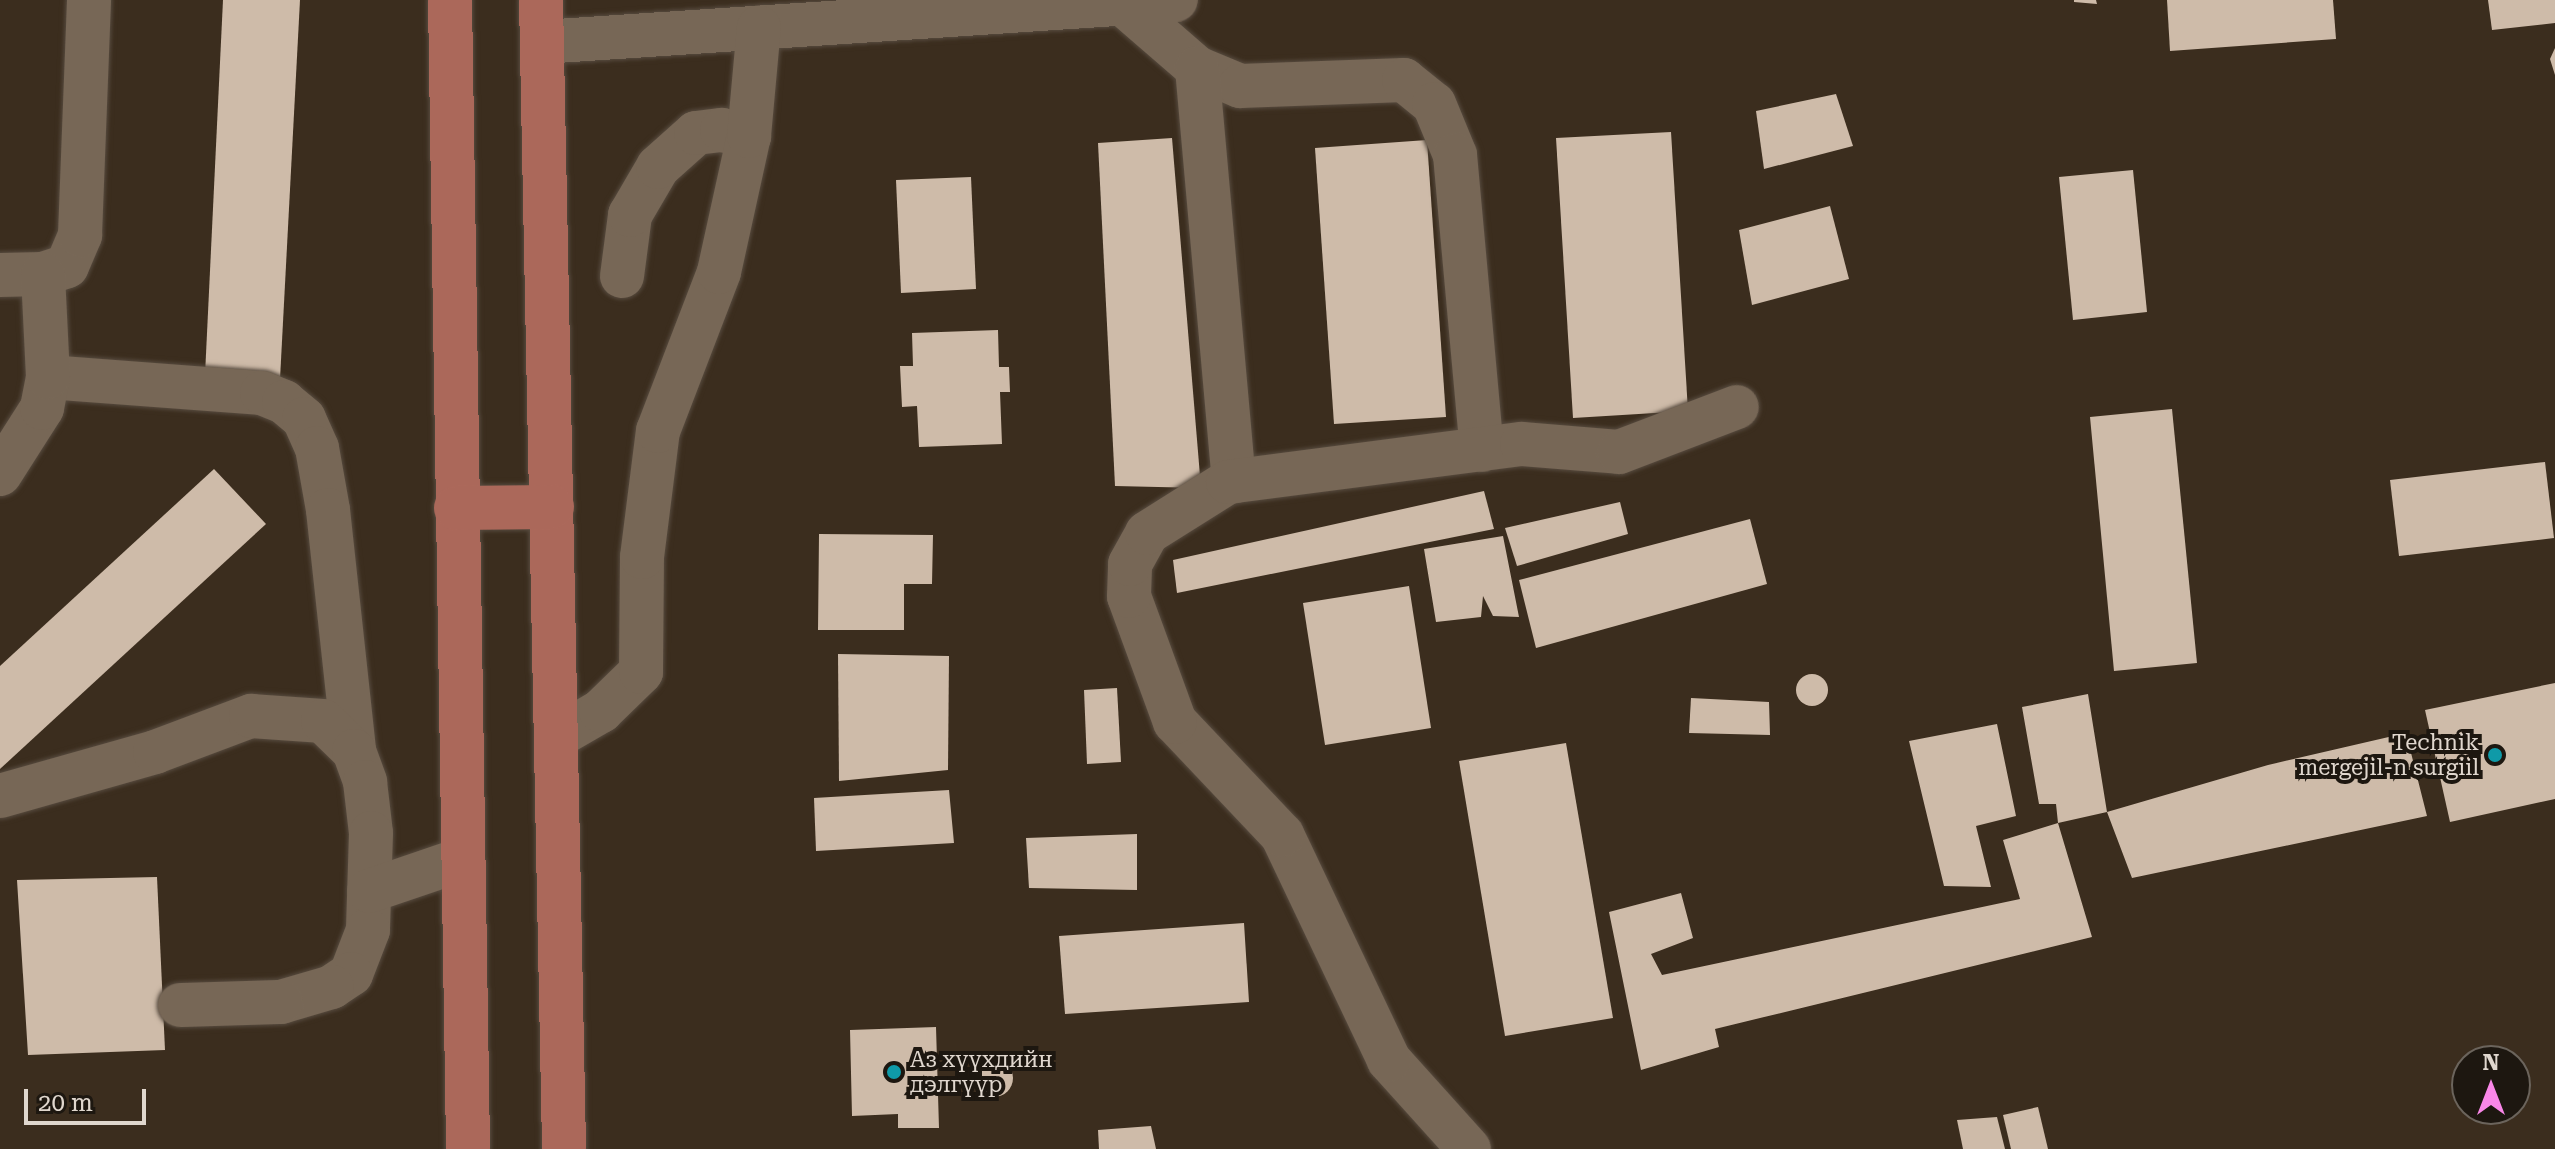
<!DOCTYPE html>
<html>
<head>
<meta charset="utf-8">
<style>
  body { margin:0 }
  #map { position:relative; width:2555px; height:1149px; overflow:hidden; background:#3b2d1e; font-family:"Roboto Serif",serif }
  div>[style] { position:absolute }
  .building>* { inset:0; background:#cebba9 }
  .round { border-radius:50% }
  .roads { filter:drop-shadow(0 0 2px #574b3f) drop-shadow(0 0 2px #574b3f) }
  .minor>* { height:44px; margin:-22px; padding:0 22px; transform-origin:22px; border-radius:22px; background:#776756 }
  .major>* { height:44px; margin:-22px; padding:0 22px; transform-origin:22px; border-radius:22px; background:#ab685a }
  .dots>* { width:22px; height:22px; translate:-50% -50%; box-sizing:border-box; border:4px solid #1d1710; border-radius:50% }
  span { translate:-50% -50%; white-space:nowrap; text-align:center; line-height:1.15; -webkit-text-stroke:8px #1d1710; paint-order:stroke }
  .poi-label { font-size:22px; color:#e0d7ce }
  .right { translate:-100% -50%; text-align:right }
  .left { translate:0 -50%; text-align:left }
  .north { position:absolute; left:2451px; top:1045px; width:80px; height:80px; box-sizing:border-box; background:#1d1710; border:2px solid #6b645c; border-radius:50%; rotate:0deg; font-size:22px; font-weight:700; line-height:32px; text-align:center; color:#e0d7ce }
  .north::after { content:''; display:block; margin:auto; width:28px; height:36px; background:#f987e8; clip-path:polygon(50% 0,100% 100%,50% 72%,0 100%) }
  .scale { position:absolute; left:24px; top:1089px; width:122px; height:36px; box-sizing:border-box; border:4px solid #e0d7ce; border-top:0; padding-left:10px; font-size:24px; line-height:28px; white-space:nowrap; color:#e0d7ce; -webkit-text-stroke:6px #1d1710; paint-order:stroke }
</style>
</head>
<body>
<div id="map">
  <div class="building">
    <i style="clip-path:polygon(223px 0,300px 0,280px 379px,205px 375px)"></i>
    <i style="clip-path:polygon(2074px 0,2096px 0,2097px 4px,2074px 2px)"></i>
    <i style="clip-path:polygon(2167px 0,2333px 0,2336px 39px,2170px 51px)"></i>
    <i style="clip-path:polygon(2488px 0,2555px 0,2555px 23px,2492px 30px)"></i>
    <i style="clip-path:polygon(2555px 48px,2555px 75px,2550px 59px)"></i>
    <i style="clip-path:polygon(1836px 94px,1853px 146px,1764px 169px,1756px 111px)"></i>
    <i style="clip-path:polygon(1671px 132px,1688px 411px,1573px 418px,1556px 138px)"></i>
    <i style="clip-path:polygon(1172px 138px,1201px 488px,1115px 486px,1098px 143px)"></i>
    <i style="clip-path:polygon(1427px 140px,1446px 417px,1334px 424px,1315px 148px)"></i>
    <i style="clip-path:polygon(2133px 170px,2147px 312px,2073px 320px,2059px 177px)"></i>
    <i style="clip-path:polygon(971px 177px,976px 289px,901px 293px,896px 180px)"></i>
    <i style="clip-path:polygon(1830px 206px,1849px 279px,1752px 305px,1739px 230px)"></i>
    <i style="clip-path:polygon(998px 330px,999px 367px,1009px 367px,1010px 392px,1000px 392px,1002px 444px,919px 447px,917px 406px,902px 407px,900px 366px,913px 366px,912px 333px)"></i>
    <i style="clip-path:polygon(2172px 409px,2197px 663px,2114px 671px,2090px 417px)"></i>
    <i style="clip-path:polygon(2545px 462px,2554px 538px,2399px 556px,2390px 480px)"></i>
    <i style="clip-path:polygon(214px 469px,266px 524px,0 769px,0 666px)"></i>
    <i style="clip-path:polygon(1484px 491px,1494px 529px,1177px 593px,1173px 560px)"></i>
    <i style="clip-path:polygon(1620px 502px,1628px 534px,1517px 566px,1505px 528px)"></i>
    <i style="clip-path:polygon(1750px 519px,1767px 584px,1536px 648px,1519px 580px)"></i>
    <i style="clip-path:polygon(819px 534px,933px 535px,932px 584px,904px 584px,904px 630px,818px 630px)"></i>
    <i style="clip-path:polygon(1503px 536px,1519px 617px,1493px 616px,1483px 596px,1481px 617px,1436px 622px,1424px 549px)"></i>
    <i style="clip-path:polygon(1409px 586px,1431px 728px,1325px 745px,1303px 603px)"></i>
    <i style="clip-path:polygon(838px 654px,949px 656px,948px 770px,839px 781px)"></i>
    <i class="round" style="left:1796px;top:674px;width:32px;height:32px"></i>
    <i style="clip-path:polygon(2555px 683px,2555px 799px,2450px 822px,2425px 710px)"></i>
    <i style="clip-path:polygon(1117px 688px,1121px 762px,1087px 764px,1084px 690px)"></i>
    <i style="clip-path:polygon(2088px 694px,2107px 812px,2268px 765px,2406px 733px,2427px 816px,2132px 878px,2107px 812px,2058px 823px,2056px 804px,2039px 804px,2022px 707px)"></i>
    <i style="clip-path:polygon(1691px 698px,1769px 702px,1770px 735px,1689px 733px)"></i>
    <i style="clip-path:polygon(1997px 724px,2016px 816px,1976px 826px,1991px 887px,1944px 886px,1909px 741px)"></i>
    <i style="clip-path:polygon(1566px 743px,1613px 1018px,1505px 1036px,1459px 761px)"></i>
    <i style="clip-path:polygon(949px 790px,954px 843px,816px 851px,814px 798px)"></i>
    <i style="clip-path:polygon(2058px 823px,2092px 937px,1715px 1029px,1719px 1047px,1641px 1070px,1609px 912px,1681px 893px,1693px 938px,1651px 954px,1662px 975px,2020px 899px,2003px 840px)"></i>
    <i style="clip-path:polygon(1137px 834px,1137px 890px,1029px 888px,1026px 838px)"></i>
    <i style="clip-path:polygon(157px 877px,165px 1050px,28px 1055px,17px 880px)"></i>
    <i style="clip-path:polygon(1244px 923px,1249px 1002px,1065px 1014px,1059px 936px)"></i>
    <i style="clip-path:polygon(936px 1027px,939px 1128px,898px 1128px,898px 1114px,852px 1116px,850px 1030px)"></i>
    <i class="round" style="left:975px;top:1059px;width:38px;height:38px"></i>
    <i style="clip-path:polygon(2038px 1107px,2048px 1149px,2011px 1149px,2003px 1115px)"></i>
    <i style="clip-path:polygon(1997px 1117px,2005px 1149px,1963px 1149px,1957px 1120px)"></i>
    <i style="clip-path:polygon(1151px 1126px,1156px 1149px,1099px 1149px,1098px 1130px)"></i>
  </div>
  <div class="roads">
    <div class="minor">
      <i style="left:1122px;top:3px;width:99px;rotate:40.9deg"></i>
      <i style="left:1197px;top:68px;width:47px;rotate:22.7deg"></i>
      <i style="left:1240px;top:86px;width:164px;rotate:-2.1deg"></i>
      <i style="left:1404px;top:80px;width:38px;rotate:39deg"></i>
      <i style="left:1434px;top:104px;width:55px;rotate:67.6deg"></i>
      <i style="left:1455px;top:155px;width:296px;rotate:84.8deg"></i>
      <i style="left:542px;top:42px;width:635px;rotate:-3.79deg"></i>
      <i style="left:1197px;top:68px;width:415px;rotate:84.9deg"></i>
      <i style="left:0;top:275px;width:43px;rotate:-1.3deg"></i>
      <i style="left:43px;top:274px;width:25px;rotate:-18deg"></i>
      <i style="left:67px;top:266px;width:34px;rotate:-67deg"></i>
      <i style="left:80px;top:235px;width:235px;rotate:-87.8deg"></i>
      <i style="left:622px;top:276px;width:62px;rotate:-82.5deg"></i>
      <i style="left:630px;top:215px;width:56px;rotate:-59.7deg"></i>
      <i style="left:658px;top:167px;width:51px;rotate:-41.8deg"></i>
      <i style="left:696px;top:133px;width:26px;rotate:-7deg"></i>
      <i style="left:722px;top:130px;width:28px;rotate:13deg"></i>
      <i style="left:48px;top:377px;width:215px;rotate:4.3deg"></i>
      <i style="left:262px;top:393px;width:24px;rotate:22deg"></i>
      <i style="left:284px;top:402px;width:26px;rotate:40deg"></i>
      <i style="left:304px;top:419px;width:32px;rotate:66deg"></i>
      <i style="left:317px;top:448px;width:63px;rotate:79.9deg"></i>
      <i style="left:328px;top:510px;width:242px;rotate:83.8deg"></i>
      <i style="left:0;top:474px;width:78px;rotate:-57.5deg"></i>
      <i style="left:42px;top:408px;width:32px;rotate:-79deg"></i>
      <i style="left:48px;top:377px;width:103px;rotate:-92.8deg"></i>
      <i style="left:556px;top:737px;width:52px;rotate:-30deg"></i>
      <i style="left:601px;top:711px;width:56px;rotate:-44.3deg"></i>
      <i style="left:641px;top:672px;width:115px;rotate:-89.5deg"></i>
      <i style="left:642px;top:557px;width:127px;rotate:-82.8deg"></i>
      <i style="left:658px;top:431px;width:170px;rotate:-69deg"></i>
      <i style="left:719px;top:272px;width:139px;rotate:-77.6deg"></i>
      <i style="left:749px;top:136px;width:109px;rotate:-84.8deg"></i>
      <i style="left:0;top:796px;width:161px;rotate:-15.8deg"></i>
      <i style="left:155px;top:752px;width:103px;rotate:-20.6deg"></i>
      <i style="left:251px;top:716px;width:72px;rotate:4deg"></i>
      <i style="left:323px;top:721px;width:43px;rotate:44.1deg"></i>
      <i style="left:354px;top:751px;width:33px;rotate:70deg"></i>
      <i style="left:365px;top:782px;width:51px;rotate:83.3deg"></i>
      <i style="left:371px;top:833px;width:97px;rotate:91.8deg"></i>
      <i style="left:368px;top:930px;width:47px;rotate:111.1deg"></i>
      <i style="left:351px;top:974px;width:23px;rotate:146deg"></i>
      <i style="left:332px;top:987px;width:53px;rotate:163.6deg"></i>
      <i style="left:281px;top:1002px;width:101px;rotate:178.3deg"></i>
      <i style="left:369px;top:891px;width:99px;rotate:-18.8deg"></i>
      <i style="left:1469px;top:1149px;width:120px;rotate:-132deg"></i>
      <i style="left:1389px;top:1060px;width:249px;rotate:-115.4deg"></i>
      <i style="left:1282px;top:835px;width:156px;rotate:-133.4deg"></i>
      <i style="left:1175px;top:722px;width:134px;rotate:-110.1deg"></i>
      <i style="left:1129px;top:596px;width:32px;rotate:-88deg"></i>
      <i style="left:1130px;top:564px;width:35px;rotate:-61deg"></i>
      <i style="left:1147px;top:533px;width:96px;rotate:-32.2deg"></i>
      <i style="left:1228px;top:482px;width:296px;rotate:-7.4deg"></i>
      <i style="left:1522px;top:444px;width:97px;rotate:4.7deg"></i>
      <i style="left:1619px;top:452px;width:126px;rotate:-20.9deg"></i>
    </div>
    <div class="major">
      <i style="left:450px;top:0;width:1149px;rotate:89.1deg"></i>
      <i style="left:541px;top:0;width:1149px;rotate:88.85deg"></i>
      <i style="left:456px;top:508px;width:96px;rotate:-0.6deg"></i>
    </div>
  </div>
  <div class="dots">
    <i style="left:2495px;top:755px;background:#0f9aa8"></i>
    <i style="left:894px;top:1072px;background:#0f9aa8"></i>
  </div>
  <div class="poi-label">
    <span class="right" style="left:2479px;top:755px">Technik<br>mergejil-n surgiil</span>
    <span class="left" style="left:910px;top:1072px">Аз хүүхдийн<br>дэлгүүр</span>
  </div>
  <div class="north">N</div>
  <div class="scale">20 m</div>
</div>
</body>
</html>
